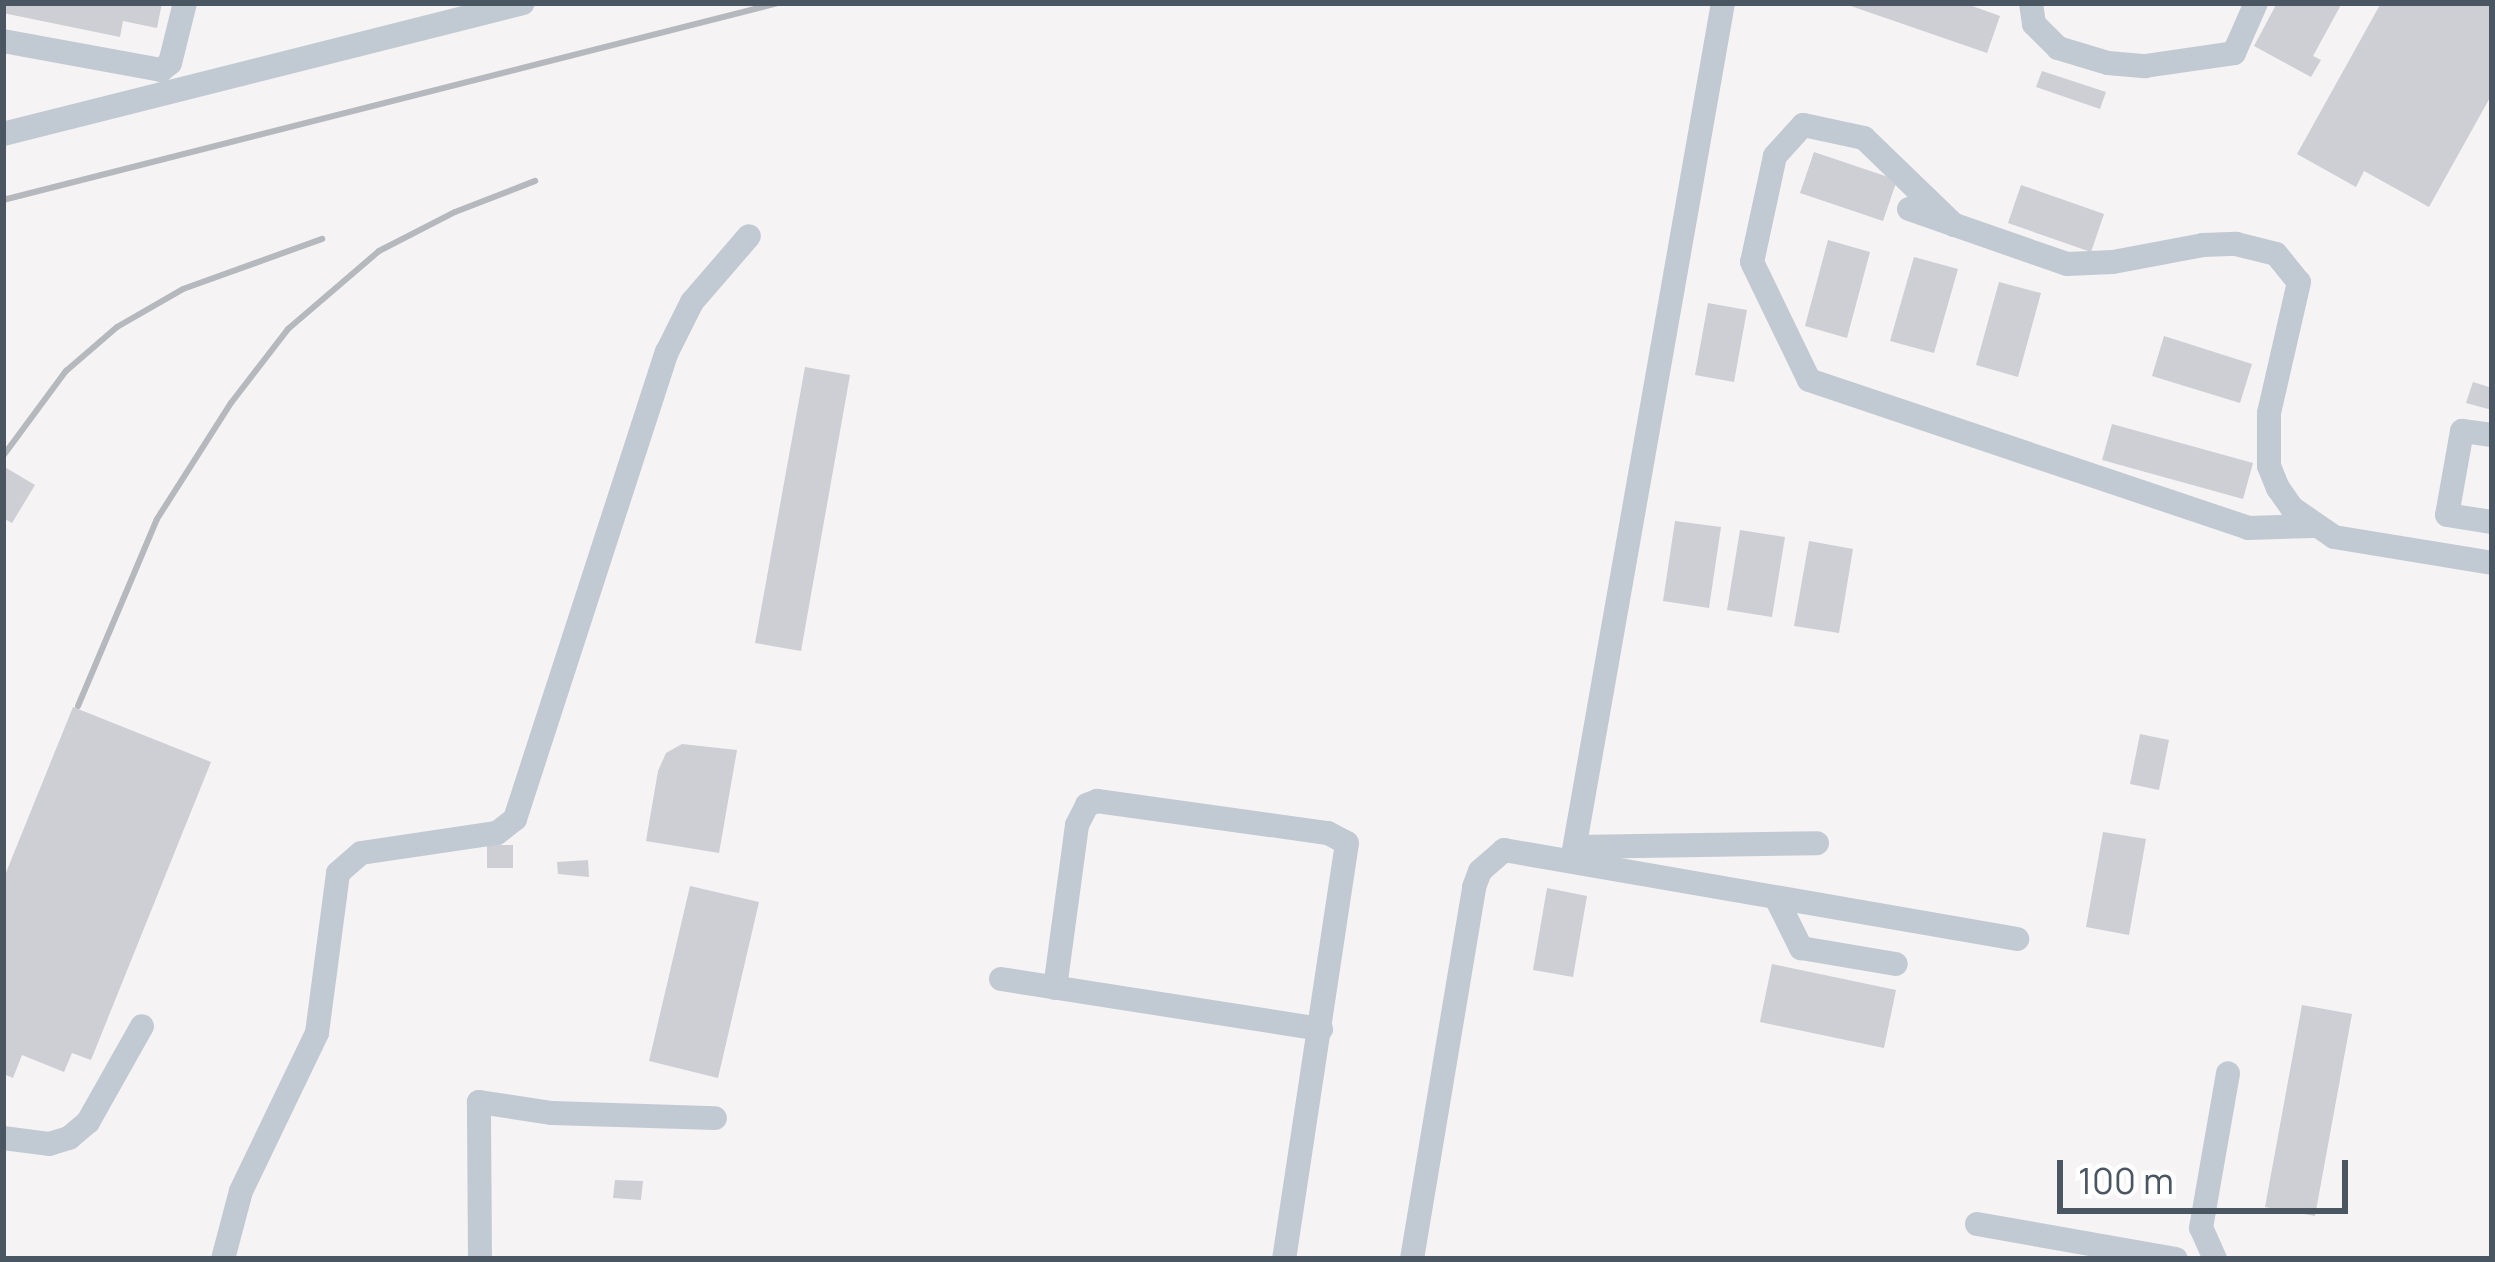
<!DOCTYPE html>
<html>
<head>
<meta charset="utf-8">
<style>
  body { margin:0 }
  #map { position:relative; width:2495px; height:1262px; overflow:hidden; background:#f5f3f3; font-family:Manrope,sans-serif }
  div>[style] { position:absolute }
  .building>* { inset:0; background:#cdcfd5 }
  .minor>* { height:24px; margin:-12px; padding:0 12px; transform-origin:12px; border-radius:12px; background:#c1cad2 }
  .rail>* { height:6px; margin:-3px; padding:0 3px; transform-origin:3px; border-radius:3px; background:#b5b8bd }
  span { translate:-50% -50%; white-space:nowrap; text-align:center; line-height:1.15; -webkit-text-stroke:9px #fff; paint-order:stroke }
  .frame { position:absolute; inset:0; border:6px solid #4a5661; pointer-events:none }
  .scale { position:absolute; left:2057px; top:1160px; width:291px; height:54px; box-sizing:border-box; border:6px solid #4a5661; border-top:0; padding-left:15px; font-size:36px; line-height:42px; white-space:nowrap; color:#4a5661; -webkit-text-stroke:9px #fff; paint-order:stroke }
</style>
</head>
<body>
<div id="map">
  <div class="building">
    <i style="clip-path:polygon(3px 3px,162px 3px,157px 28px,123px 21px,120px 37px,3px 13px)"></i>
    <i style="clip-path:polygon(1964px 3px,2000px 16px,1987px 53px,1845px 4px)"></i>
    <i style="clip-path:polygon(2277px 3px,2342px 3px,2313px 56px,2321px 60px,2311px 77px,2254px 46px)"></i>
    <i style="clip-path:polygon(2381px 3px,2492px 3px,2492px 94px,2429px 207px,2364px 171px,2356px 187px,2297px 154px)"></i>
    <i style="clip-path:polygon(2042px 71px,2106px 92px,2100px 109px,2036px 87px)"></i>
    <i style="clip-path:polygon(1814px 152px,1897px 180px,1883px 221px,1800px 193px)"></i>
    <i style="clip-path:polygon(2021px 185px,2104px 214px,2091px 252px,2008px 223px)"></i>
    <i style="clip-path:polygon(1828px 240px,1870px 252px,1847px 338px,1805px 326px)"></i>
    <i style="clip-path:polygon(1914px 257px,1958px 269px,1934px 353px,1890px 341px)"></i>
    <i style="clip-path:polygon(1999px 282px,2041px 293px,2018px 377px,1976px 365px)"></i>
    <i style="clip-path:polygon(1708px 303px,1747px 310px,1734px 382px,1695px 375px)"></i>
    <i style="clip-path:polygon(2164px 336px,2252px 364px,2240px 403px,2152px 376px)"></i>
    <i style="clip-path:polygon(805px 367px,850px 375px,801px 651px,755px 643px)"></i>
    <i style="clip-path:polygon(2473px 382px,2492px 388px,2492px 410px,2466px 403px)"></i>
    <i style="clip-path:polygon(2112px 424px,2253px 463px,2243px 499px,2102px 460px)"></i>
    <i style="clip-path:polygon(3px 466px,35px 485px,12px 523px,3px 518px)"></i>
    <i style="clip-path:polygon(1675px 521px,1721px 527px,1709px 608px,1663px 601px)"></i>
    <i style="clip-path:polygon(1740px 530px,1785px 537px,1772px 617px,1727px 610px)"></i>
    <i style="clip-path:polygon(1809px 541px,1853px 549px,1839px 633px,1794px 626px)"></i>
    <i style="clip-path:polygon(73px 707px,211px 762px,91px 1060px,72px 1053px,64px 1072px,22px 1055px,13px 1078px,3px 1074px,3px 880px)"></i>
    <i style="clip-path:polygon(2140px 734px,2169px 740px,2159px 790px,2130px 784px)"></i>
    <i style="clip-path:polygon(682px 744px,737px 750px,719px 853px,646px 841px,658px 771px,666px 753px)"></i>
    <i style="clip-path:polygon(2103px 832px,2146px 839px,2129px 935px,2086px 927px)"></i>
    <i style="clip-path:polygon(487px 845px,513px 845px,513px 868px,487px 868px)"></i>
    <i style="clip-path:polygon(588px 860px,589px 877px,558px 874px,557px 862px)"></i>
    <i style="clip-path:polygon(690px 886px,759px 902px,718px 1078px,649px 1061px)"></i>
    <i style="clip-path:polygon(1547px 888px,1587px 896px,1573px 977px,1533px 970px)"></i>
    <i style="clip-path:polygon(1772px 964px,1896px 990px,1884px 1048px,1760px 1022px)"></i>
    <i style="clip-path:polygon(2302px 1005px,2352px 1014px,2315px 1216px,2265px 1207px)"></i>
    <i style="clip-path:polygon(615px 1180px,643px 1181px,641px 1200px,613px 1198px)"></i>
  </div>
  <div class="minor">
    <i style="left:2031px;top:3px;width:21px;rotate:82deg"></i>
    <i style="left:2034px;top:24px;width:34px;rotate:45deg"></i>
    <i style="left:2058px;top:48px;width:52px;rotate:16.7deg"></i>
    <i style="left:2108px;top:63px;width:37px;rotate:5deg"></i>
    <i style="left:2145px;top:66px;width:90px;rotate:-8.3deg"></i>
    <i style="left:2234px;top:53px;width:55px;rotate:-66.3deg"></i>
    <i style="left:3px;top:41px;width:161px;rotate:10.4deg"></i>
    <i style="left:161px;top:70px;width:11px;rotate:-38deg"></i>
    <i style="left:170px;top:63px;width:62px;rotate:-76deg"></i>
    <i style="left:3px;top:134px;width:536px;rotate:-14.14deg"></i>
    <i style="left:1909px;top:209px;width:167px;rotate:19.2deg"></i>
    <i style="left:2067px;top:264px;width:46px;rotate:-2.5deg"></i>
    <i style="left:2113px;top:262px;width:92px;rotate:-10.7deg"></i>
    <i style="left:2203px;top:245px;width:33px;rotate:-2deg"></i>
    <i style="left:2236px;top:244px;width:41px;rotate:14deg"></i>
    <i style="left:2276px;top:254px;width:36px;rotate:51deg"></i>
    <i style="left:2299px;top:282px;width:134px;rotate:102.9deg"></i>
    <i style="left:2269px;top:413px;width:53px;rotate:90deg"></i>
    <i style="left:2269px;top:466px;width:24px;rotate:68deg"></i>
    <i style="left:2278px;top:488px;width:24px;rotate:55deg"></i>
    <i style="left:2292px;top:508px;width:51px;rotate:34.6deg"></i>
    <i style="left:2334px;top:537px;width:160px;rotate:9.3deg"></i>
    <i style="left:1954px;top:225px;width:125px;rotate:-136deg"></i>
    <i style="left:1864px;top:138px;width:62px;rotate:-168deg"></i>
    <i style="left:1803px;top:125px;width:42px;rotate:132.1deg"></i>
    <i style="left:1775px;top:156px;width:108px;rotate:102.2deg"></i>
    <i style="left:1752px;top:262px;width:131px;rotate:64.2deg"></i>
    <i style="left:1809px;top:380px;width:463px;rotate:18.6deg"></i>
    <i style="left:2248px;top:528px;width:65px;rotate:-1.8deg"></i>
    <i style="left:2492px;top:435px;width:30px;rotate:-172deg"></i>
    <i style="left:2462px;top:431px;width:85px;rotate:100.1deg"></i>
    <i style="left:2447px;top:515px;width:46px;rotate:8.8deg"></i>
    <i style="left:1575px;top:847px;width:242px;rotate:-0.9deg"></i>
    <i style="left:1572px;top:861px;width:871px;rotate:-80.02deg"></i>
    <i style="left:1777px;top:900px;width:54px;rotate:63.4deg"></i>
    <i style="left:1801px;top:948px;width:96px;rotate:9.6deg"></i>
    <i style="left:1001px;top:979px;width:324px;rotate:8.9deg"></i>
    <i style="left:1055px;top:988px;width:164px;rotate:-82.3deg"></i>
    <i style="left:1077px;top:825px;width:22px;rotate:-63deg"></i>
    <i style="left:1087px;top:805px;width:11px;rotate:-22deg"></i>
    <i style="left:1097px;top:801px;width:233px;rotate:7.9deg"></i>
    <i style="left:1328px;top:833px;width:21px;rotate:28deg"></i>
    <i style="left:1347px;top:843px;width:421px;rotate:98.6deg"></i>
    <i style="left:3px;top:1138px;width:46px;rotate:7.4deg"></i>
    <i style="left:49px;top:1144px;width:21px;rotate:-17deg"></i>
    <i style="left:69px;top:1138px;width:25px;rotate:-40deg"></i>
    <i style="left:88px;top:1122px;width:110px;rotate:-60.6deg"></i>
    <i style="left:1977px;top:1224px;width:202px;rotate:10deg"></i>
    <i style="left:223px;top:1259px;width:70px;rotate:-75.2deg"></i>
    <i style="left:241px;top:1191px;width:175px;rotate:-64.3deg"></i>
    <i style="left:317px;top:1033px;width:161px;rotate:-82.5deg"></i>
    <i style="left:338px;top:873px;width:30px;rotate:-41deg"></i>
    <i style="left:361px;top:853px;width:137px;rotate:-8.4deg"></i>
    <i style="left:497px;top:833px;width:23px;rotate:-38deg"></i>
    <i style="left:515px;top:819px;width:491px;rotate:-72deg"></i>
    <i style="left:667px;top:352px;width:56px;rotate:-63.4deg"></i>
    <i style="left:692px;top:302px;width:87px;rotate:-49.2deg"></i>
    <i style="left:480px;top:1259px;width:157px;rotate:-90.4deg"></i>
    <i style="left:479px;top:1102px;width:74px;rotate:8.6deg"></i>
    <i style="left:552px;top:1113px;width:163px;rotate:1.8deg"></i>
    <i style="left:1412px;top:1259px;width:377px;rotate:-80.5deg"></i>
    <i style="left:1474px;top:887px;width:17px;rotate:-69deg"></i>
    <i style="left:1480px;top:871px;width:32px;rotate:-41deg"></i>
    <i style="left:1504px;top:850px;width:521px;rotate:9.84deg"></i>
    <i style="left:2215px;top:1259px;width:34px;rotate:-114deg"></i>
    <i style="left:2201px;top:1228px;width:157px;rotate:-80.1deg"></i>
  </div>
  <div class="rail">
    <i style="left:3px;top:200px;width:800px;rotate:-14.26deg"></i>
    <i style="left:3px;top:456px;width:106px;rotate:-53.5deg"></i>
    <i style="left:66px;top:371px;width:67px;rotate:-40.8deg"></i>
    <i style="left:117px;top:327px;width:76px;rotate:-29.9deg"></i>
    <i style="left:183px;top:289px;width:148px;rotate:-19.8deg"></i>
    <i style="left:78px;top:706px;width:203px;rotate:-67.1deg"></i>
    <i style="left:157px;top:519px;width:138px;rotate:-57.5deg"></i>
    <i style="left:231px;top:403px;width:93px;rotate:-52.4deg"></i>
    <i style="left:288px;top:329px;width:120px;rotate:-40.6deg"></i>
    <i style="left:379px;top:251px;width:85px;rotate:-27.2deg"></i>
    <i style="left:455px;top:212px;width:86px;rotate:-21.2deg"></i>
  </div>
  <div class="frame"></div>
  <div class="scale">100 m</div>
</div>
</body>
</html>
